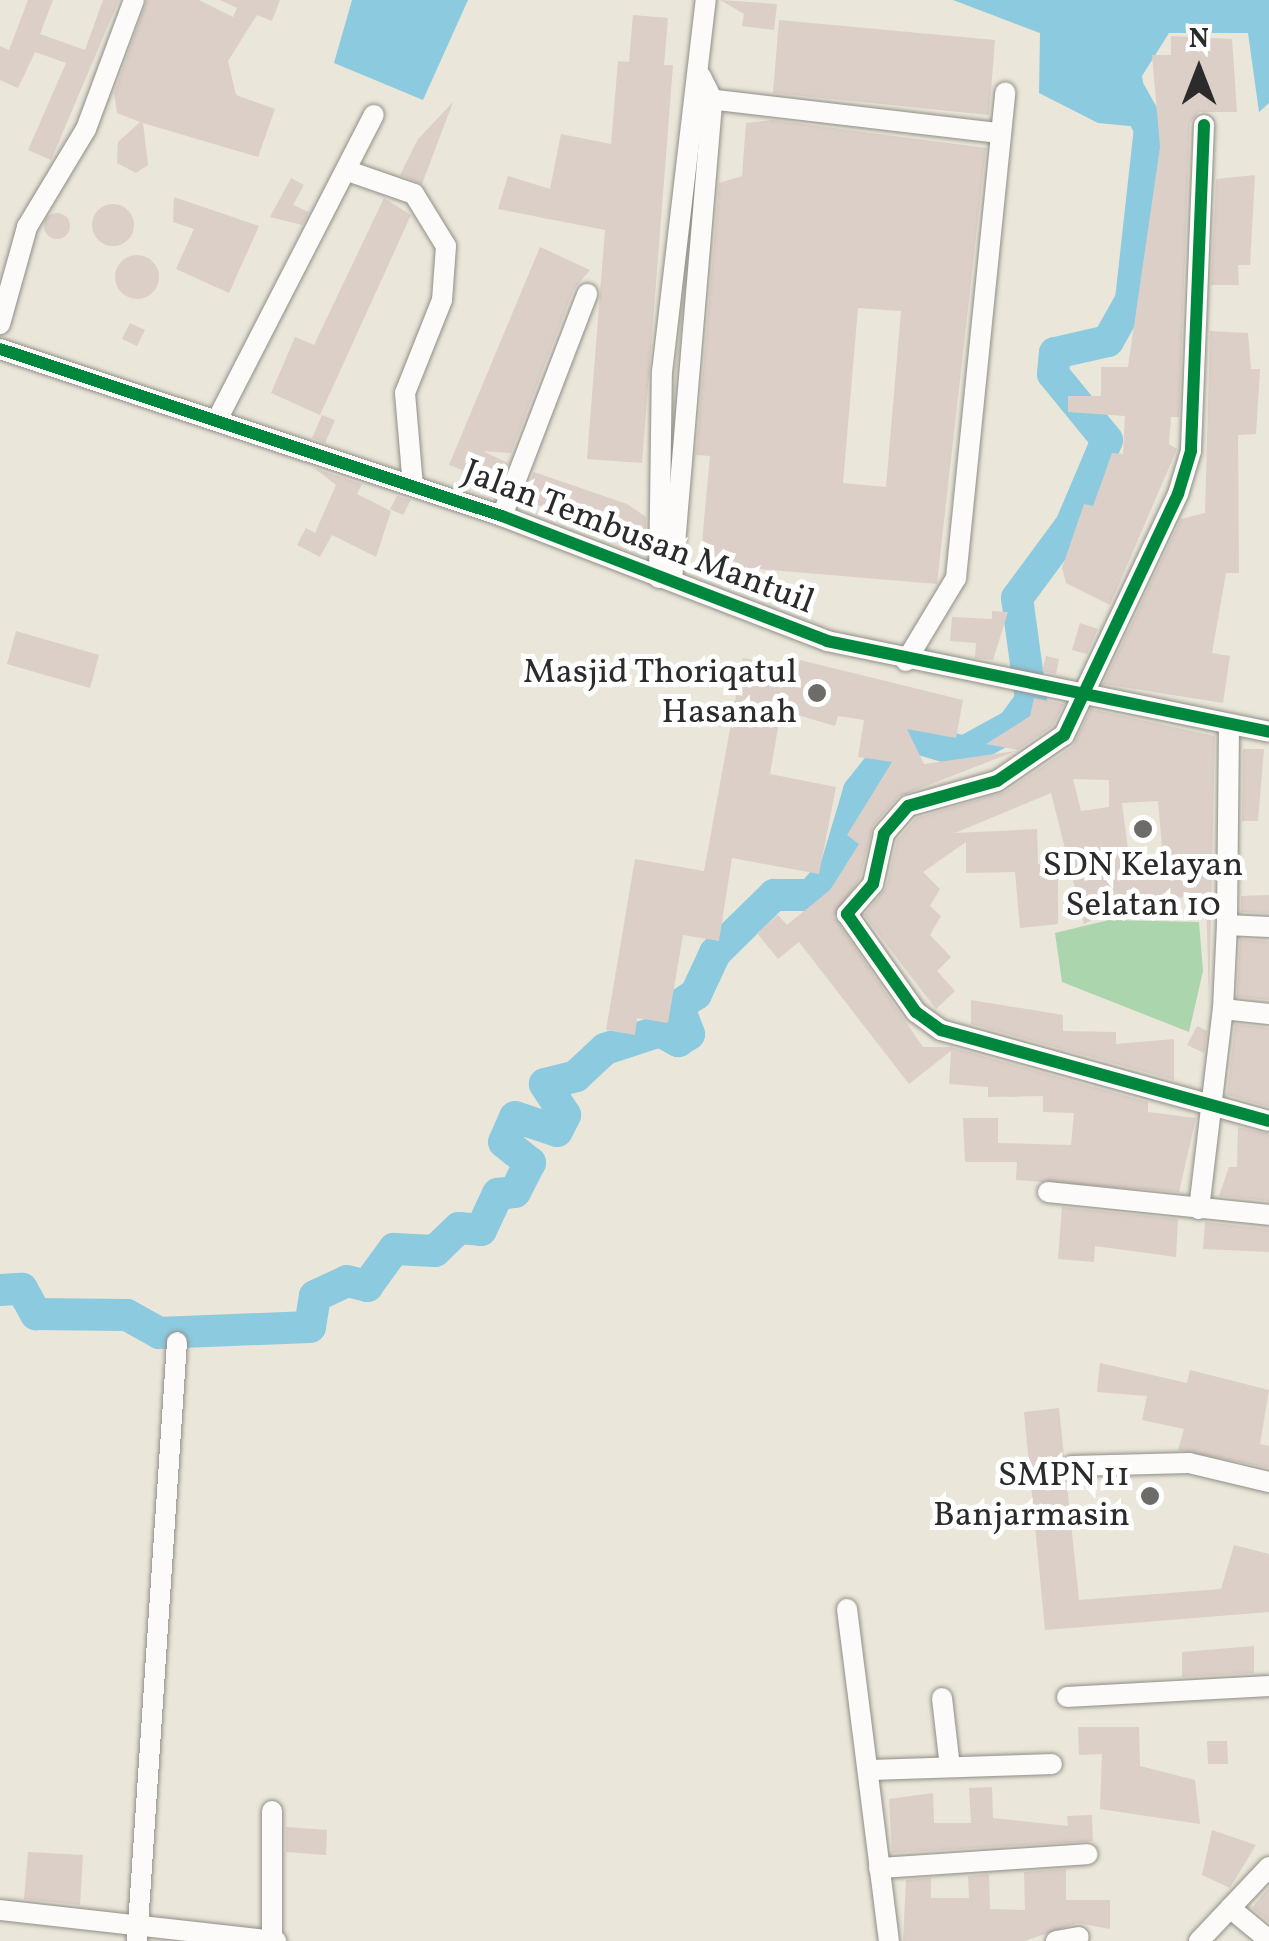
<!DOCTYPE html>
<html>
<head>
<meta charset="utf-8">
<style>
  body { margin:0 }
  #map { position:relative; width:1269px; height:1941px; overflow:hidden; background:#eae6d9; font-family:Vollkorn,serif }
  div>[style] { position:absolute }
  .green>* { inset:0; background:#abd5ac }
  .water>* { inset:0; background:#8ccadf }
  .river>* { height:32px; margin:-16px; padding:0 16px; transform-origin:16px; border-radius:16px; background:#8ccadf }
  .building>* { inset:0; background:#dccfc7 }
  .round { border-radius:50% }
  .roads { filter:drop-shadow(0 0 2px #908f88) drop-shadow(0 0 2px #908f88) }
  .minor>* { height:20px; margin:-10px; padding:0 10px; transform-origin:10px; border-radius:10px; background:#fcfbf9 }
  .cycleway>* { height:12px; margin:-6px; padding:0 6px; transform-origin:6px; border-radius:6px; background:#00873e }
  .dots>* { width:28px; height:28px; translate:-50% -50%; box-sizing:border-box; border:5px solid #fff; border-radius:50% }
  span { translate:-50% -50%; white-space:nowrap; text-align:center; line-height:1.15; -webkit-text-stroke:10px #fff; paint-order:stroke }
  .street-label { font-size:35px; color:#2b2b2b }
  .poi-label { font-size:35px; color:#2b2b2b }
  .right { translate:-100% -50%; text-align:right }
  .north { position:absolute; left:1149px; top:20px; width:100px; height:100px; -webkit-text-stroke:8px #fff; paint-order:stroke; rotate:0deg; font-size:28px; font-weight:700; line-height:40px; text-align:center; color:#2b2b2b }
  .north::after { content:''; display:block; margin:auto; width:35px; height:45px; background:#2b2b2b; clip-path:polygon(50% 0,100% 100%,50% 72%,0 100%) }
</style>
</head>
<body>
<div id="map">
  <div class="green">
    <i style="clip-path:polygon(1109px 920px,1199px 922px,1203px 971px,1189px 1032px,1062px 982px,1055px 933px)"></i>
  </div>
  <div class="water">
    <i style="clip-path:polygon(352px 0,468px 0,423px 100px,334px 63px)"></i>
    <i style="clip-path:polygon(953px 0,1269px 0,1269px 103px,1259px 112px,1248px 33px,1169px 33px,1142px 76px,1150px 128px,1098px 123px,1039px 93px,1040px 33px)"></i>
  </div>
  <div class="river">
    <i style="left:0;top:1290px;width:22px;rotate:-3deg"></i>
    <i style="left:22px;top:1289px;width:29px;rotate:61deg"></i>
    <i style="left:36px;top:1314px;width:91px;rotate:0.6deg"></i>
    <i style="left:127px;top:1315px;width:37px;rotate:29deg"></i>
    <i style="left:159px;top:1333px;width:151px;rotate:-2.3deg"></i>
    <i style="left:310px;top:1327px;width:31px;rotate:-81deg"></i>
    <i style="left:315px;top:1296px;width:35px;rotate:-25deg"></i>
    <i style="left:347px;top:1281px;width:21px;rotate:14deg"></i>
    <i style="left:367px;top:1286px;width:46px;rotate:-53.9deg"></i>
    <i style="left:394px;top:1249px;width:41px;rotate:2.8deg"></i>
    <i style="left:435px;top:1251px;width:33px;rotate:-44deg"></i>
    <i style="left:459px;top:1228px;width:22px;rotate:5deg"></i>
    <i style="left:481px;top:1230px;width:40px;rotate:-65deg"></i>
    <i style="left:498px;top:1194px;width:17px;rotate:-7deg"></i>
    <i style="left:515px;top:1192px;width:33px;rotate:-63deg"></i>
    <i style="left:530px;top:1163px;width:33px;rotate:-141deg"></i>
    <i style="left:504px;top:1142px;width:27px;rotate:-66deg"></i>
    <i style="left:515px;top:1117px;width:44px;rotate:18.4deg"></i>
    <i style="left:557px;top:1131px;width:18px;rotate:-63deg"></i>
    <i style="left:565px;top:1115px;width:37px;rotate:-123deg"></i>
    <i style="left:545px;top:1084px;width:32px;rotate:-14deg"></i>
    <i style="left:576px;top:1076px;width:40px;rotate:-43deg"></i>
    <i style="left:605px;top:1049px;width:58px;rotate:-18.1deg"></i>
    <i style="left:660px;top:1031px;width:21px;rotate:29deg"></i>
    <i style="left:678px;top:1041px;width:13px;rotate:-32deg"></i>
    <i style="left:689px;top:1034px;width:30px;rotate:-111deg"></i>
    <i style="left:678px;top:1006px;width:22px;rotate:-34deg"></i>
    <i style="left:696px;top:994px;width:45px;rotate:-65.1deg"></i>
    <i style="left:715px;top:953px;width:83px;rotate:-44.5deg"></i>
    <i style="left:774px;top:895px;width:37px"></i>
    <i style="left:811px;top:895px;width:37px;rotate:-47deg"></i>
    <i style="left:836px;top:868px;width:80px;rotate:-73.4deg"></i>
    <i style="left:859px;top:791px;width:56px;rotate:-51.5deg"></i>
    <i style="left:894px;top:747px;width:25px;rotate:-21deg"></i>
    <i style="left:917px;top:738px;width:49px;rotate:16.6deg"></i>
    <i style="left:964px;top:752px;width:56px;rotate:-28.9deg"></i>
    <i style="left:1013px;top:725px;width:31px;rotate:-54deg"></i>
    <i style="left:1031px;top:700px;width:103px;rotate:-97.8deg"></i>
    <i style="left:1017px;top:598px;width:91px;rotate:-53.5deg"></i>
    <i style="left:1071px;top:525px;width:92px;rotate:-67deg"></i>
    <i style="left:1107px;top:440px;width:85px;rotate:-129.3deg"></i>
    <i style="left:1053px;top:374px;width:21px;rotate:-85deg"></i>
    <i style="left:1055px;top:353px;width:54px;rotate:-12.8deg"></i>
    <i style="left:1108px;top:341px;width:47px;rotate:-60.7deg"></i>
    <i style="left:1131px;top:300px;width:173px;rotate:-83.7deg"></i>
    <i style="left:1150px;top:128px;width:41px;rotate:-119.1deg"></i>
  </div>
  <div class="building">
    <i style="clip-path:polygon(28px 0,53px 0,40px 34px,85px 50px,103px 0,119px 0,51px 160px,28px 150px,66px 63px,35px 52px,18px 88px,0 80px,0 46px,9px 50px)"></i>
    <i style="clip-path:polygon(147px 0,199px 0,233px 17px,237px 8px,220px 0,280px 0,272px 21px,257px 15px,228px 61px,236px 95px,275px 109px,258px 157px,143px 123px,148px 165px,136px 173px,117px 163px,118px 142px,140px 122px,117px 113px,114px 93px)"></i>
    <i style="clip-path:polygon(720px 0,777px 4px,774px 30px,742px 26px,744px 14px)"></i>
    <i style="clip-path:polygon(633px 15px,668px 18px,664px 65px,673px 65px,642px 463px,587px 459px,605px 230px,498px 209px,508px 176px,550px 189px,561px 134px,611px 144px,618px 61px,629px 62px)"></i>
    <i style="clip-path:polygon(779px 20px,995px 40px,989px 115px,773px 93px)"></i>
    <i style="clip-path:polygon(1171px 36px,1232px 39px,1237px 112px,1199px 112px,1190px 123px,1179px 417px,1171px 417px,1169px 444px,1177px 449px,1110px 605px,1066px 583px,1062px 568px,1084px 504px,1093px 506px,1112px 453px,1123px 454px,1125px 416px,1068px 412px,1068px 396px,1101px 396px,1101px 367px,1128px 367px,1160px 147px,1152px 55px,1171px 55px)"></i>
    <i style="clip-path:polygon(453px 102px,422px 184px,400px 175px,418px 139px)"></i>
    <i style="clip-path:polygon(evenodd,772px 120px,986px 148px,937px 584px,700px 564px,710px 456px,696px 455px,719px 183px,742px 176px,746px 123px,772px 120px,858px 308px,901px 311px,886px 487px,843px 483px,858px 308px)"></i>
    <i style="clip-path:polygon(1255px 175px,1250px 265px,1238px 265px,1239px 285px,1211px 285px,1216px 179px)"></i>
    <i style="clip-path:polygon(291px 178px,304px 185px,293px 205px,309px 212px,302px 225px,270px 217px)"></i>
    <i style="clip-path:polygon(174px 197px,259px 226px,229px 293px,176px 269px,194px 229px,173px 222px)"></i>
    <i style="clip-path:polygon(384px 198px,411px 215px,320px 415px,271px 393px,295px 337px,314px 345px)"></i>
    <i class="round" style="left:92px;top:204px;width:42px;height:42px"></i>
    <i class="round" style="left:44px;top:213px;width:26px;height:26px"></i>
    <i style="clip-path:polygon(540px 247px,590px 270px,574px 289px,511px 453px,483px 451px,508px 463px,499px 484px,449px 465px)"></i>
    <i class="round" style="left:115px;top:255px;width:44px;height:44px"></i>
    <i style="clip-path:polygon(130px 323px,145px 330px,137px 346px,122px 339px)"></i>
    <i style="clip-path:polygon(1210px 331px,1248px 333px,1251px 369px,1260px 369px,1256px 434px,1238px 435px,1239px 573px,1226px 573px,1212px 653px,1230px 656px,1223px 703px,1103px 684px,1181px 519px,1205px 513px)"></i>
    <i style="clip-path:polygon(322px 415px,335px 420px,325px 443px,312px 438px)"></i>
    <i style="clip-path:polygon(314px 468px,362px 484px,357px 494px,391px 511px,376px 557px,332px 535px,320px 557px,297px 545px,306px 528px,315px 533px,336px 485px)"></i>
    <i style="clip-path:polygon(534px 472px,627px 504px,646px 517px,646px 537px,523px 501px)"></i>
    <i style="clip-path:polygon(397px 496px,411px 500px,403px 515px,390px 509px)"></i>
    <i style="clip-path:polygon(992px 611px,1008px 612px,993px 660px,975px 658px,976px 643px,950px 641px,952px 617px,992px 619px)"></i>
    <i style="clip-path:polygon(1080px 623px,1098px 629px,1087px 654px,1072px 650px)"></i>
    <i style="clip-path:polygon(16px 631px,99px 655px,90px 688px,7px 664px)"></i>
    <i style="clip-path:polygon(1046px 656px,1059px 659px,1056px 674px,1042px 671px)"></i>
    <i style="clip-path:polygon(743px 658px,798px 668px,800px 660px,963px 700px,956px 738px,907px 729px,924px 764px,1016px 751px,898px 797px,873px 826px,860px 878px,834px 917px,923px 1047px,951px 1047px,1148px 1102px,1148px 1112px,1196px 1118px,1179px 1192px,1016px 1180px,1017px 1162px,965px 1162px,963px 1118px,998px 1118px,998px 1143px,1071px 1145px,1074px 1113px,1043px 1112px,1043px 1096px,988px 1097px,988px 1087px,949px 1084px,951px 1051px,909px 1084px,799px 942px,778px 959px,757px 933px,778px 915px,787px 925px,830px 890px,859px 844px,847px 835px,892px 762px,858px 757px,864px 720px,838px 716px,835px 726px,781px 710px,770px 774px,836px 787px,819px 874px,732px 858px,719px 941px,683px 935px,668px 1023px,637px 1018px,635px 1035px,606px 1030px,635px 859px,704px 871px)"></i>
    <i style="clip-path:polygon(1034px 698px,1064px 704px,1053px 726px,1018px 750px,986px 744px,1030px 716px)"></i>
    <i style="clip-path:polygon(evenodd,1091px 709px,1215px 736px,1209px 1004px,1206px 895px,1122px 903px,1084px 924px,1051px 793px,955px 833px,1037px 829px,1038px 864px,1058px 864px,1058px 924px,1020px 928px,1015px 872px,966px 873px,966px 842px,923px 872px,940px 889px,930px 906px,941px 916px,930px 935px,951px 957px,937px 971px,955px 991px,936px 1009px,864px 915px,886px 888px,897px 840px,916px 818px,1005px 792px,1073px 746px,1091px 709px,1073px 779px,1109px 780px,1109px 807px,1081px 811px,1073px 779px,1091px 709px,1158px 801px,1164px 870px,1131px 873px,1122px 803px,1158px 801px)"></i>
    <i style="clip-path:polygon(1243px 749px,1264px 749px,1258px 821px,1242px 821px)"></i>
    <i style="clip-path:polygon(1269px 895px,1269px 913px,1241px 912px,1241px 896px)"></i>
    <i style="clip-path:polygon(1240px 939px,1269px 941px,1269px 1000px,1237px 997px)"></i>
    <i style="clip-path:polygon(971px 1000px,1063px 1015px,1063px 1031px,1116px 1032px,1116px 1044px,1174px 1039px,1174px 1080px,971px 1024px)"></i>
    <i style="clip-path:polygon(1235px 1024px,1269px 1028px,1269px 1107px,1227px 1095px)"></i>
    <i style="clip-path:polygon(1197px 1026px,1207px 1031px,1204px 1053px,1187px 1045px)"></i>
    <i style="clip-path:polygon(1238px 1127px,1269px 1134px,1269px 1201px,1219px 1196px,1229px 1167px,1237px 1167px)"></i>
    <i style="clip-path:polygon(1062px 1207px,1178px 1219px,1176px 1257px,1095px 1246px,1094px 1262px,1058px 1259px)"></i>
    <i style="clip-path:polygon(1205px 1222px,1269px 1229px,1269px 1252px,1203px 1249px)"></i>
    <i style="clip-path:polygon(1100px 1363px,1187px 1383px,1190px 1370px,1269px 1390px,1260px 1444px,1269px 1446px,1269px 1468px,1178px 1450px,1184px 1429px,1142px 1420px,1147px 1396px,1097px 1392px)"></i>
    <i style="clip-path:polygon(1059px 1408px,1079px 1600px,1221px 1589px,1234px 1545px,1269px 1554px,1269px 1612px,1045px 1630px,1024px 1412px)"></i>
    <i style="clip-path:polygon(1254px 1646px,1254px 1673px,1182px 1677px,1182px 1652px)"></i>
    <i style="clip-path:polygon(1078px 1727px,1139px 1727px,1140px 1766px,1195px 1780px,1200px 1824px,1100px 1809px,1102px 1754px,1079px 1755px)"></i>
    <i style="clip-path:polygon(1207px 1741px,1227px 1741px,1228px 1764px,1208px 1764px)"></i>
    <i style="clip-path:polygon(992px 1787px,993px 1818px,1068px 1826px,1067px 1816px,1092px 1815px,1093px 1841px,892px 1853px,889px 1799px,933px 1793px,934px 1823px,971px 1823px,969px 1788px)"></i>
    <i style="clip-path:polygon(286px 1827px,327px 1830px,326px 1855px,286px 1852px)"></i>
    <i style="clip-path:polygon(1212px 1830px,1256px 1845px,1230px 1888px,1202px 1875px)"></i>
    <i style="clip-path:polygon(28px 1852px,83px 1855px,80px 1905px,24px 1899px)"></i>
    <i style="clip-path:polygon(1066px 1869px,1066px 1900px,1110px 1900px,1110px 1929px,1077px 1923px,1025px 1941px,903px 1941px,906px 1880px,931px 1878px,931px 1898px,969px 1898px,968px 1876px,989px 1874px,990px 1909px,1025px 1910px,1024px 1872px)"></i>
    <i style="clip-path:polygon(1269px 1887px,1269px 1922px,1252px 1908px)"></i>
  </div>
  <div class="roads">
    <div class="minor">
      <i style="left:700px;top:98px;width:302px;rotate:6.7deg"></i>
      <i style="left:1204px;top:125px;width:326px;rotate:92.3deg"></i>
      <i style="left:1191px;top:451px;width:45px;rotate:106.8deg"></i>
      <i style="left:1178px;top:494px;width:267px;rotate:115.3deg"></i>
      <i style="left:1064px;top:735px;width:81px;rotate:145.5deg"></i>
      <i style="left:997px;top:781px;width:92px;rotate:164.3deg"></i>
      <i style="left:908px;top:806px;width:37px;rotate:131deg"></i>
      <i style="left:884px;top:834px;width:51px;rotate:102.4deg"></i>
      <i style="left:873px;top:884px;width:40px;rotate:131deg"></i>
      <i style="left:847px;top:914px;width:120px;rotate:54.9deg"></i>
      <i style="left:916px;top:1012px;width:31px;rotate:36deg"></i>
      <i style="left:941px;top:1030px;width:340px;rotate:15.5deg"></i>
      <i style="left:348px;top:171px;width:70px;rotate:19.2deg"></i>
      <i style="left:414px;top:194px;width:61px;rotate:58.4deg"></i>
      <i style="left:446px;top:246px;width:54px;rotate:94.2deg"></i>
      <i style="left:442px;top:300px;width:100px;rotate:111.7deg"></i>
      <i style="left:405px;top:393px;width:93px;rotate:85.1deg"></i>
      <i style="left:0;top:324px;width:101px;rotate:-74.4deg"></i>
      <i style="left:27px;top:227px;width:114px;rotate:-59deg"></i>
      <i style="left:86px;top:129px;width:138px;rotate:-69.6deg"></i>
      <i style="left:0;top:349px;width:529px;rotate:18.4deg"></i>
      <i style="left:502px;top:516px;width:348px;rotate:21deg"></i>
      <i style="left:827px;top:641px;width:451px;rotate:11.6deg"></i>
      <i style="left:217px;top:420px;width:343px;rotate:-62.8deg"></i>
      <i style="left:502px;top:516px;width:238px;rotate:-69deg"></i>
      <i style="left:659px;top:578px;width:206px;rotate:-89.2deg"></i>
      <i style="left:662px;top:372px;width:375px;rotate:-83.3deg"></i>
      <i style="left:672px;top:580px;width:483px;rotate:-85.2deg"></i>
      <i style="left:712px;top:99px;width:25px;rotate:-116deg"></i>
      <i style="left:906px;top:661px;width:97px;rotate:-58.9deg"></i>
      <i style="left:956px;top:578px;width:488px;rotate:-84.2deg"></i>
      <i style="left:1229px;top:727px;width:198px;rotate:90.6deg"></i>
      <i style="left:1227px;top:925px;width:42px;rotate:2.7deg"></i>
      <i style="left:1223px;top:1009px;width:84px;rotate:-87.3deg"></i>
      <i style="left:1048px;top:1192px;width:222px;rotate:5.9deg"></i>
      <i style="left:1199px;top:1209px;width:201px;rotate:-83.2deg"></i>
      <i style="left:1223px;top:1009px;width:46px;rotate:6.2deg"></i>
      <i style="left:1072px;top:1466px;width:117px;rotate:-1.5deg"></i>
      <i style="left:1189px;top:1463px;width:82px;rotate:13.4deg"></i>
      <i style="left:847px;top:1609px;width:335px;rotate:82.8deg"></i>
      <i style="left:1067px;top:1697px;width:202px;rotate:-3.1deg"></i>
      <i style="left:942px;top:1698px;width:69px;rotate:83.4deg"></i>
      <i style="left:873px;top:1770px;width:179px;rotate:-1.9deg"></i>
      <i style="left:272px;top:1811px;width:130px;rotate:90deg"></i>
      <i style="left:879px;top:1868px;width:209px;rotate:-3.8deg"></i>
      <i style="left:1230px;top:1908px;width:50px;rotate:39.4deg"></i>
      <i style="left:0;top:1910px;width:278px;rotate:6.4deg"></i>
      <i style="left:137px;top:1941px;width:600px;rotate:-86.18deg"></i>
      <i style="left:1056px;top:1941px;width:23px;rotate:-10deg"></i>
      <i style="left:1199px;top:1941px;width:102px;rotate:-46.6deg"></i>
    </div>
  </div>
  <div class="cycleway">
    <i style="left:1204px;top:125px;width:326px;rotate:92.3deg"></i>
    <i style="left:1191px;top:451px;width:45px;rotate:106.8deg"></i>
    <i style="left:1178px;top:494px;width:267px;rotate:115.3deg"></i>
    <i style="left:1064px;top:735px;width:81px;rotate:145.5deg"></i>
    <i style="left:997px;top:781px;width:92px;rotate:164.3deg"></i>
    <i style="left:908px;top:806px;width:37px;rotate:131deg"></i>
    <i style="left:884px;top:834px;width:51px;rotate:102.4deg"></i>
    <i style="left:873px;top:884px;width:40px;rotate:131deg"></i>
    <i style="left:847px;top:914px;width:120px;rotate:54.9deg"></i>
    <i style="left:916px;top:1012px;width:31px;rotate:36deg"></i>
    <i style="left:941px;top:1030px;width:340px;rotate:15.5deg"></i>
    <i style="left:0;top:349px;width:529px;rotate:18.4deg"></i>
    <i style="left:502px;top:516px;width:348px;rotate:21deg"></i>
    <i style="left:827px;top:641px;width:451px;rotate:11.6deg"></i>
  </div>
  <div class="dots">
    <i style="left:817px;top:693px;background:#6e6c68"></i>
    <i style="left:1143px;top:829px;background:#6e6c68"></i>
    <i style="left:1150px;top:1496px;background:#6e6c68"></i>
  </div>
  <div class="street-label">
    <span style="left:638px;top:538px;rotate:21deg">Jalan Tembusan Mantuil</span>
  </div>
  <div class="poi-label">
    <span class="right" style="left:797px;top:693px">Masjid Thoriqatul<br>Hasanah</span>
    <span style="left:1143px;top:886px">SDN Kelayan<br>Selatan 10</span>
    <span class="right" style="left:1130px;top:1496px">SMPN 11<br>Banjarmasin</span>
  </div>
  <div class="north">N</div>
</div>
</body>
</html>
